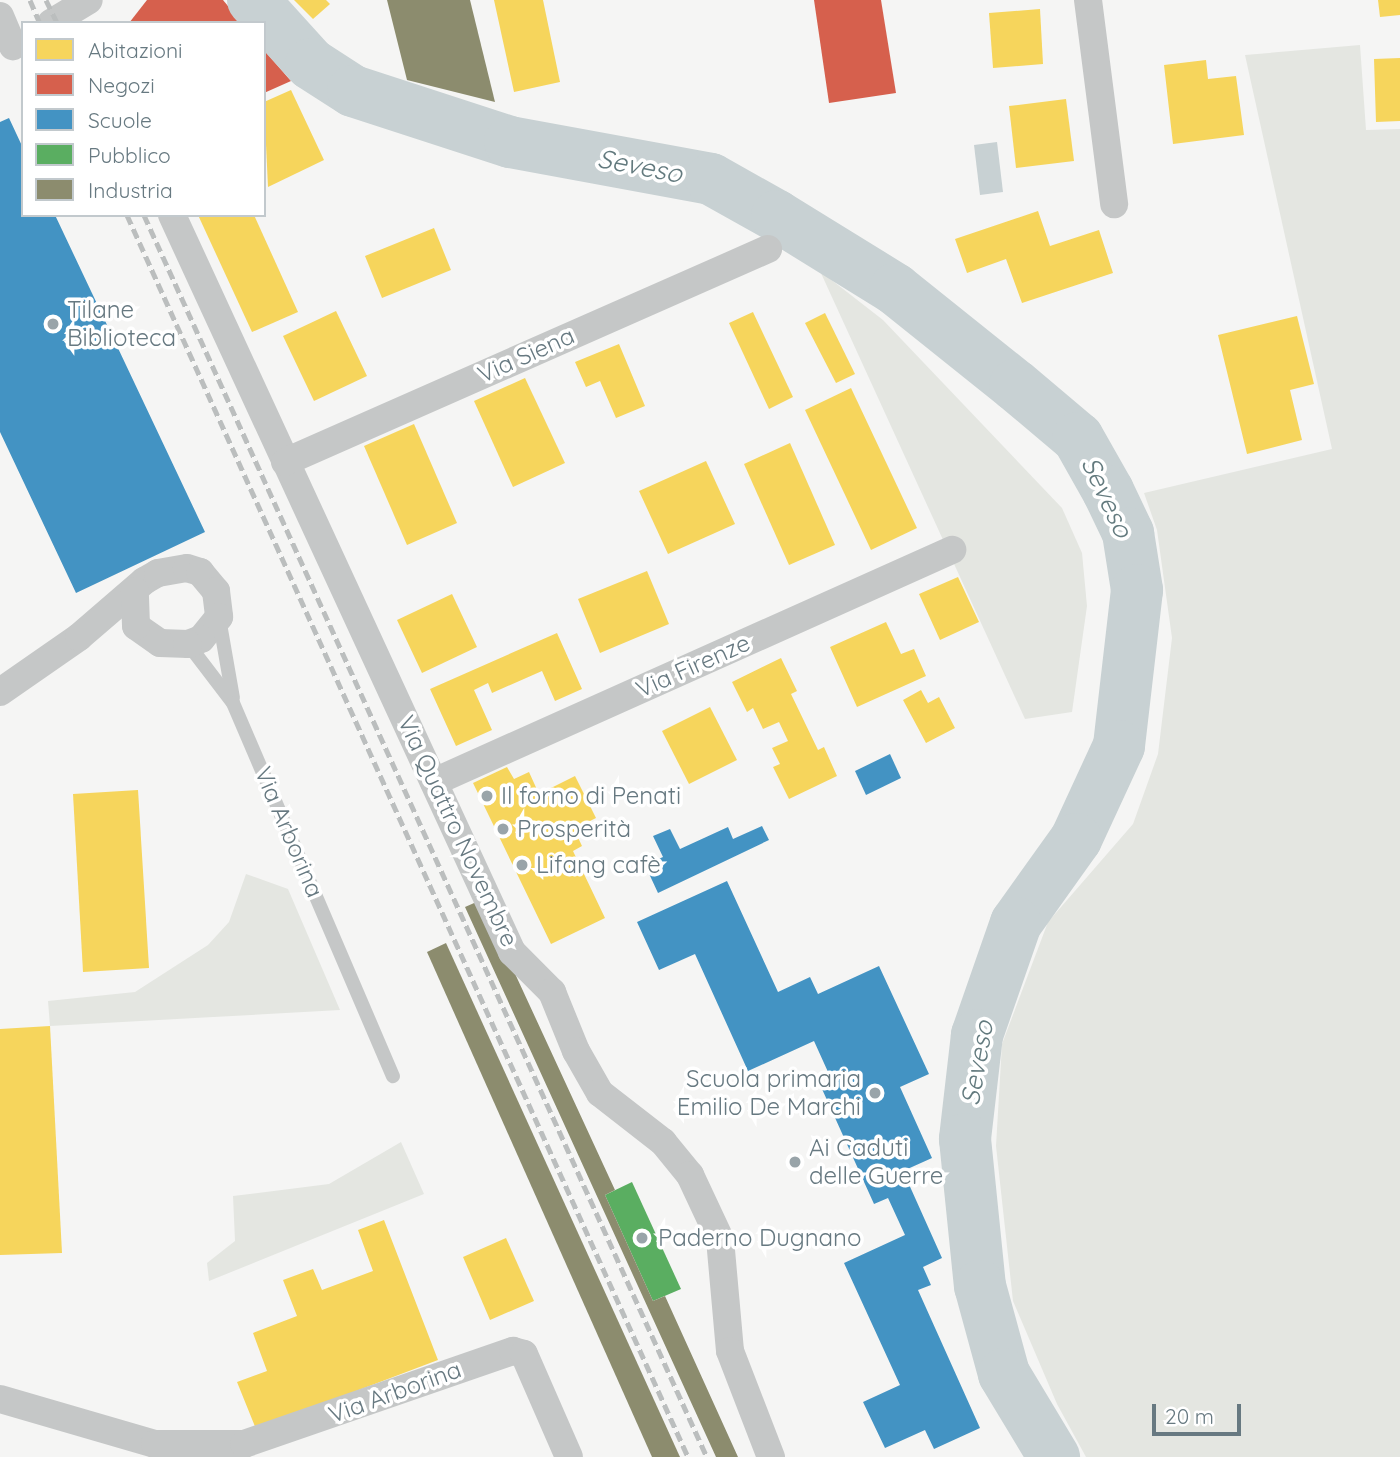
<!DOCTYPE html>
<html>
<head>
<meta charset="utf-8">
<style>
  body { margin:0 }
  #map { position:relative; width:1400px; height:1457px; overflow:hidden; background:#f5f5f4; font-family:Quicksand,sans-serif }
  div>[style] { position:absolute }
  .green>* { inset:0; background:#e4e6e1 }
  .water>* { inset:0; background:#c8d1d3 }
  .homes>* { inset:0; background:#f6d55c }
  .shops>* { inset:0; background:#d6604d }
  .schools>* { inset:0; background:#4393c3 }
  .public>* { inset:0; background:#5aae61 }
  .industry>* { inset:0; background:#8c8c6e }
  .river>* { height:52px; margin:-26px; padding:0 26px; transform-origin:26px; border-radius:26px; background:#c8d1d3 }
  .service>* { height:14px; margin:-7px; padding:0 7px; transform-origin:7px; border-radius:7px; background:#c5c7c7 }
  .minor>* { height:28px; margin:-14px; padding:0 14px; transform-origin:14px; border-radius:14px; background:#c5c7c7 }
  .rail>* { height:5px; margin-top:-2.5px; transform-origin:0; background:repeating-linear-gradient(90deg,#bbbebe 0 10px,transparent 0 15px) }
  .dots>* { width:19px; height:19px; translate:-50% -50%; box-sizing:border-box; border:4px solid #fff; border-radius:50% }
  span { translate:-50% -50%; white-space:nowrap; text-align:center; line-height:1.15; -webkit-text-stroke:7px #fff; paint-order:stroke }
  .poi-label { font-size:24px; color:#677981 }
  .left { translate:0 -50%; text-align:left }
  .right { translate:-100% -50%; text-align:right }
  .street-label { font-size:24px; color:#677981 }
  .water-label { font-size:26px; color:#637a7e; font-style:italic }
  .legend { position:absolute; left:21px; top:21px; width:245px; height:196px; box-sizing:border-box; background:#fff; border:2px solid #c2c9cd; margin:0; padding:9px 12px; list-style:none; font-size:21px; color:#677981 }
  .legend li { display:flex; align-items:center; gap:14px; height:35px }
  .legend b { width:35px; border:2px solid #c2c9cd }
  .scale { position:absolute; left:1152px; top:1404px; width:89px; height:32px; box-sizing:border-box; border:4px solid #677981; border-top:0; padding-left:9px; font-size:21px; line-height:24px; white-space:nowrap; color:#677981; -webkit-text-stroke:5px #fff; paint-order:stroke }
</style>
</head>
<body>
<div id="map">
  <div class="green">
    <i style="clip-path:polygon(1360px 45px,1366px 130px,1400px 129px,1400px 1457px,1086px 1457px,1057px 1404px,1013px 1301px,996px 1146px,1002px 1044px,1048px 922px,1133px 824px,1158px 754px,1172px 638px,1157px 530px,1144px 493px,1332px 449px,1245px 55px)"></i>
    <i style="clip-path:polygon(820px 271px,883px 320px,1062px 508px,1082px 553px,1087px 606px,1072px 712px,1025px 719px)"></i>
    <i style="clip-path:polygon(246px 874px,288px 889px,340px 1010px,50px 1026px,48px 1001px,135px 992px,208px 945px,229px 922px)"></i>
    <i style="clip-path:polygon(401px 1142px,424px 1194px,209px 1281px,207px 1263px,235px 1241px,233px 1196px,329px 1184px)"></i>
  </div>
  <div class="water">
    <i style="clip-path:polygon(997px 142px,1003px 192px,980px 195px,974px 145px)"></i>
  </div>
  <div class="homes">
    <i style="clip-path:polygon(294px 0,326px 0,330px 4px,313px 19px)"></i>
    <i style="clip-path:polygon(494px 0,543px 0,560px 82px,514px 92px)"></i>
    <i style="clip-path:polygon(1378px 0,1400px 0,1400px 15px,1380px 17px)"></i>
    <i style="clip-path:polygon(1040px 9px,1043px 64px,993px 68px,989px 13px)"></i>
    <i style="clip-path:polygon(1400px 58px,1400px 121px,1376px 122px,1374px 59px)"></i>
    <i style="clip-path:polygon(1206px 60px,1208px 79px,1236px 76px,1244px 135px,1173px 144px,1164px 65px)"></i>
    <i style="clip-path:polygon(291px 90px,324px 160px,268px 187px,264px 102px)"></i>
    <i style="clip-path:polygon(1066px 99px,1074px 161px,1016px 168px,1009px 106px)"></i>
    <i style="clip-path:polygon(1038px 211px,1050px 246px,1099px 230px,1113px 273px,1022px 303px,1006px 259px,967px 273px,955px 239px)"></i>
    <i style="clip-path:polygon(198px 215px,254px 215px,298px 312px,252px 332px)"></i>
    <i style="clip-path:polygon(434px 228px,451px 270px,382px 298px,365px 256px)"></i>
    <i style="clip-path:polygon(336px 311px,367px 376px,314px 401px,283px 336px)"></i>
    <i style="clip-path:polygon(753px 312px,793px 397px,769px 409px,729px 323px)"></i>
    <i style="clip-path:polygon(825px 313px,855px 374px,836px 383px,805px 323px)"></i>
    <i style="clip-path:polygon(1297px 316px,1314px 384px,1290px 390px,1302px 440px,1247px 454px,1218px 335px)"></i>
    <i style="clip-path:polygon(619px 344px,645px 406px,616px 418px,600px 381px,586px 387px,575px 362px)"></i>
    <i style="clip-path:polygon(525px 378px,565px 463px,513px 487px,474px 401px)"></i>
    <i style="clip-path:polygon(851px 388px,917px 528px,871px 550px,805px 410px)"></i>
    <i style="clip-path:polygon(414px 424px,457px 523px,407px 545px,364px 446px)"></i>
    <i style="clip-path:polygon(790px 443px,835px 545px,789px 565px,744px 464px)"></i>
    <i style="clip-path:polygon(706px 461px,735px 524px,668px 554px,639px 491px)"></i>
    <i style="clip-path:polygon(647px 571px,669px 624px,600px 653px,578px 599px)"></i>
    <i style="clip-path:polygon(958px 577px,979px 622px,940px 640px,919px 594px)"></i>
    <i style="clip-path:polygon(452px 594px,477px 647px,422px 673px,397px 620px)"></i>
    <i style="clip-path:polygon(886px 622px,901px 654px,914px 649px,926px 676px,857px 707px,830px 647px)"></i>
    <i style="clip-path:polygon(557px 633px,582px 689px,555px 701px,542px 671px,492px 693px,488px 683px,474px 690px,492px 730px,456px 746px,430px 689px)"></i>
    <i style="clip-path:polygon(781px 658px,797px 691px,791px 694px,818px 750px,824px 747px,837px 776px,789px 799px,773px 767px,780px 764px,772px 748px,788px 741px,779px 722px,763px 729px,753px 708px,747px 712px,732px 682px)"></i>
    <i style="clip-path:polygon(921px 690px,928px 703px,939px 697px,955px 728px,926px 743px,903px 700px)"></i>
    <i style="clip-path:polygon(710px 707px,737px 760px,689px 784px,662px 731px)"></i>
    <i style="clip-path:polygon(507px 767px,514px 779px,529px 772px,539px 794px,575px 776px,596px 818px,574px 829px,582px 846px,573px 851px,605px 918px,551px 944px,473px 783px)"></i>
    <i style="clip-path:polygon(138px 790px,149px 968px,83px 972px,73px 794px)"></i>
    <i style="clip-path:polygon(50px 1026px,62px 1253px,0 1255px,0 1029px)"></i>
    <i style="clip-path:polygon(384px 1220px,438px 1360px,256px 1429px,237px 1382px,267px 1371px,253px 1333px,297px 1316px,283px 1280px,313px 1269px,322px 1290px,373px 1271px,358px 1230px)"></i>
    <i style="clip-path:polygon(506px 1238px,534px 1301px,490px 1320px,463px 1257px)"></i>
  </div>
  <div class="shops">
    <i style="clip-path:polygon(147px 0,223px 0,242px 23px,129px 23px)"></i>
    <i style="clip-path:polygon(814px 0,881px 0,896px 93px,829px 103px)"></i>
    <i style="clip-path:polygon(264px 50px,291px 81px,264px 93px)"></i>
  </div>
  <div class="schools">
    <i style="clip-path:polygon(9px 118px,23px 148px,23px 215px,55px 215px,205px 532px,76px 593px,0 432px,0 122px)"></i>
    <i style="clip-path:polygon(890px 754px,901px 778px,866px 795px,855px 771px)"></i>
    <i style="clip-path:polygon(762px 826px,769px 840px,658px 893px,645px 865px,663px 857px,653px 836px,670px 829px,680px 849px,728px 827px,733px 839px)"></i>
    <i style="clip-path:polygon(727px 881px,778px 992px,810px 977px,818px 994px,879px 966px,929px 1074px,900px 1087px,932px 1158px,903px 1171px,942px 1258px,923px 1267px,931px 1285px,918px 1290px,980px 1428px,934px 1449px,925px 1430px,885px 1448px,863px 1402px,900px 1385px,844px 1263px,905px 1235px,888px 1198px,874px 1204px,822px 1089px,833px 1083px,814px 1041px,748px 1071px,695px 954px,659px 970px,637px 922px)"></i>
  </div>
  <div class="public">
    <i style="clip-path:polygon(632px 1182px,681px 1289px,653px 1301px,605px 1195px)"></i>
  </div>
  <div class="industry">
    <i style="clip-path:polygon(387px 0,470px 0,495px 102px,407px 80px)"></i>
    <i style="clip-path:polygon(481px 900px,615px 1190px,605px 1195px,653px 1301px,665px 1296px,738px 1457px,716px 1457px,465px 907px)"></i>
    <i style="clip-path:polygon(446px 943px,680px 1457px,652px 1457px,427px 952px)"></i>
  </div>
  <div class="river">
    <i style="left:253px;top:0;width:86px;rotate:47.8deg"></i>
    <i style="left:311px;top:64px;width:50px;rotate:32.7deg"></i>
    <i style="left:353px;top:91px;width:165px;rotate:18deg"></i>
    <i style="left:510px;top:142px;width:204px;rotate:10.4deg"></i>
    <i style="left:711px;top:179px;width:76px;rotate:29.3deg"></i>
    <i style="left:777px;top:216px;width:139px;rotate:31.7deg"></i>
    <i style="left:895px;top:289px;width:154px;rotate:38.7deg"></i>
    <i style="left:1015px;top:385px;width:82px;rotate:40.1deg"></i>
    <i style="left:1078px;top:438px;width:61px;rotate:60.5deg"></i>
    <i style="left:1108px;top:491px;width:47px;rotate:64.5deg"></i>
    <i style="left:1128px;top:533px;width:58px;rotate:81deg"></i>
    <i style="left:1137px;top:590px;width:157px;rotate:96.6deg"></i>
    <i style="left:1119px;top:746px;width:102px;rotate:114.8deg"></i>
    <i style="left:1076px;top:839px;width:103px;rotate:125.5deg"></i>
    <i style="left:1016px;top:923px;width:119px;rotate:109.2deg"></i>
    <i style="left:977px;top:1035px;width:105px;rotate:96.6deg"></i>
    <i style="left:965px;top:1139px;width:148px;rotate:84.2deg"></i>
    <i style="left:980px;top:1286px;width:91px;rotate:74.7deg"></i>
    <i style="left:1004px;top:1374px;width:97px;rotate:58.9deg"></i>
  </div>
  <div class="service">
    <i style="left:219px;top:618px;width:81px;rotate:80.1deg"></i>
    <i style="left:188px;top:644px;width:74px;rotate:52.7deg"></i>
    <i style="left:233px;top:703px;width:406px;rotate:66.8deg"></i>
  </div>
  <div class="minor">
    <i style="left:1088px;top:0;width:206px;rotate:82.7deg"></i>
    <i style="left:0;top:16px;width:33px;rotate:67deg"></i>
    <i style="left:51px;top:23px;width:44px;rotate:-31.2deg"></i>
    <i style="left:172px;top:215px;width:812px;rotate:65.23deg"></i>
    <i style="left:512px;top:952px;width:57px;rotate:45deg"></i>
    <i style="left:552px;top:992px;width:64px;rotate:67.9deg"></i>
    <i style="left:576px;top:1051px;width:48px;rotate:60.3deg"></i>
    <i style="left:600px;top:1093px;width:80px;rotate:37.9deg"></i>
    <i style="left:663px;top:1142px;width:43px;rotate:50.7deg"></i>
    <i style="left:690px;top:1175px;width:71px;rotate:64.9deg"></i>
    <i style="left:720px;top:1239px;width:112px;rotate:84.9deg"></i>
    <i style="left:730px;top:1351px;width:114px;rotate:68.9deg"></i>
    <i style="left:285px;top:462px;width:528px;rotate:-23.8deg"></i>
    <i style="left:0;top:692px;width:96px;rotate:-34.8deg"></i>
    <i style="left:79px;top:637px;width:86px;rotate:-40.7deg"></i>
    <i style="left:144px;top:581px;width:16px;rotate:-30deg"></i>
    <i style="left:158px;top:573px;width:29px;rotate:-10deg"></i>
    <i style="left:187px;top:568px;width:14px;rotate:17deg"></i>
    <i style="left:200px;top:572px;width:25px;rotate:50deg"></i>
    <i style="left:216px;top:591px;width:26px;rotate:83deg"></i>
    <i style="left:219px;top:617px;width:28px;rotate:129deg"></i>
    <i style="left:201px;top:639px;width:14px;rotate:159deg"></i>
    <i style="left:188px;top:644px;width:28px;rotate:-178deg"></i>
    <i style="left:160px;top:643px;width:29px;rotate:-145deg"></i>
    <i style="left:136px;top:626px;width:35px;rotate:-92deg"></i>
    <i style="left:434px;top:782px;width:568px;rotate:-24.13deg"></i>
    <i style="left:0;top:1399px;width:161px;rotate:16.2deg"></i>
    <i style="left:155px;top:1444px;width:89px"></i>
    <i style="left:244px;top:1444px;width:285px;rotate:-19.1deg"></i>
    <i style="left:513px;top:1351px;width:11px;rotate:15deg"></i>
    <i style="left:524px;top:1354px;width:112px;rotate:66.4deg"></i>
  </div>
  <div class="rail">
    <i style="left:30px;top:0;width:25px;rotate:67deg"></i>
    <i style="left:46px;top:0;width:25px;rotate:64deg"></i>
    <i style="left:127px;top:215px;width:1363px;rotate:65.69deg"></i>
    <i style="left:144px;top:215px;width:1364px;rotate:65.62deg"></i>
  </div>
  <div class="dots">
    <i style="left:53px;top:324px;background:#99a4a9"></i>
    <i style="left:487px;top:796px;background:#99a4a9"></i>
    <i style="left:503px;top:829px;background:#99a4a9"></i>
    <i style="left:522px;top:865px;background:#99a4a9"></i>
    <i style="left:875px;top:1093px;background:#99a4a9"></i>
    <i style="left:795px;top:1162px;background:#99a4a9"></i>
    <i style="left:642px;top:1238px;background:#99a4a9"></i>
  </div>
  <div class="poi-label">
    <span class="left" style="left:67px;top:324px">Tilane<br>Biblioteca</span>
    <span class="left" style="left:501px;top:796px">Il forno di Penati</span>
    <span class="left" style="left:517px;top:829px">Prosperità</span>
    <span class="left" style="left:536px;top:865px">Lifang cafè</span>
    <span class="right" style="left:861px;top:1093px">Scuola primaria<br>Emilio De Marchi</span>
    <span class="left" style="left:809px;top:1162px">Ai Caduti<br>delle Guerre</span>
    <span class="left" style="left:658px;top:1238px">Paderno Dugnano</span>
  </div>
  <div class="street-label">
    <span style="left:526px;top:355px;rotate:-24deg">Via Siena</span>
    <span style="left:693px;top:666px;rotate:-24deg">Via Firenze</span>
    <span style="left:458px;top:831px;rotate:65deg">Via Quattro Novembre</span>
    <span style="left:289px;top:832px;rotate:67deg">Via Arborina</span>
    <span style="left:395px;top:1392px;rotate:-20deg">Via Arborina</span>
  </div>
  <div class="water-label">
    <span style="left:640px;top:166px;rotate:11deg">Seveso</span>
    <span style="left:1107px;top:497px;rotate:65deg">Seveso</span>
    <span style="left:977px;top:1063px;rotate:-80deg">Seveso</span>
  </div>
  <ul class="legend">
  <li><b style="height:19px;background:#f6d55c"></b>Abitazioni</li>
  <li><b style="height:19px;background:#d6604d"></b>Negozi</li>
  <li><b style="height:19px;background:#4393c3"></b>Scuole</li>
  <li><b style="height:19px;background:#5aae61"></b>Pubblico</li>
  <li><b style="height:19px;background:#8c8c6e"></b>Industria</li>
  </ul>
  <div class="scale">20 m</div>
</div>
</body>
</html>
